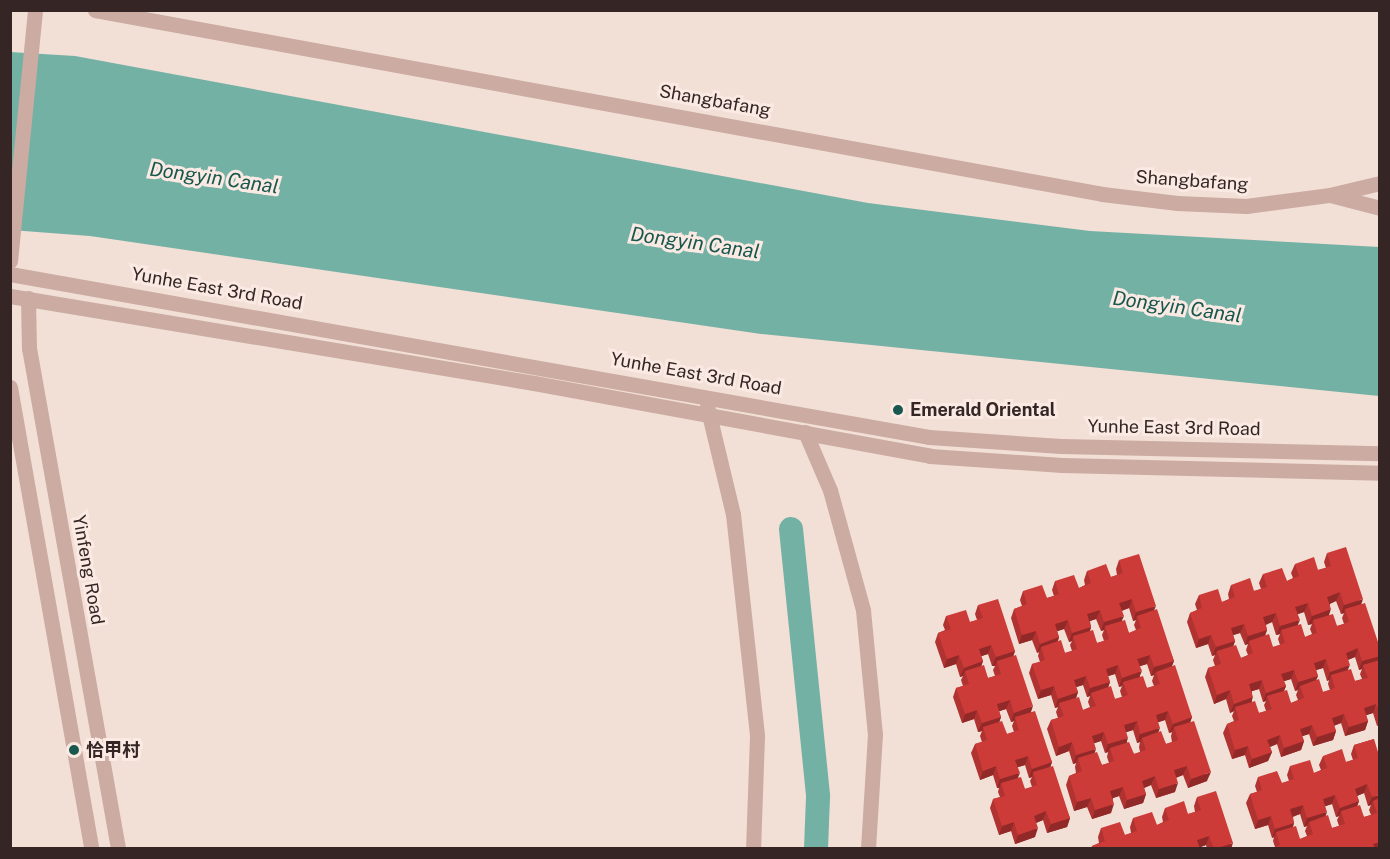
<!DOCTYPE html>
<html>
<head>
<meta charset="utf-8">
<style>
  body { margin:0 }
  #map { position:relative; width:1390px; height:859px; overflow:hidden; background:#f2dfd6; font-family:"Public Sans","Noto Sans SC",sans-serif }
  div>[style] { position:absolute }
  .water>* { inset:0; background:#74b1a5 }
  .canal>* { height:24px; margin:-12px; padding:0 12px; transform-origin:12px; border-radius:12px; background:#74b1a5 }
  .minor>* { height:15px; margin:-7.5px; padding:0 7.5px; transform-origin:7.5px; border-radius:7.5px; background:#cbaba2 }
  .wall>* { inset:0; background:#b03331 }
  .shaded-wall>* { inset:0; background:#902928 }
  .building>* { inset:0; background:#cd3b39 }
  .dots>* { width:16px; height:16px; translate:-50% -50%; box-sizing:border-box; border:3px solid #faeae3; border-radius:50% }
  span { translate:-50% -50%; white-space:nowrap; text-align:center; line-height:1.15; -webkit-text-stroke:6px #faeae3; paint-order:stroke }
  .street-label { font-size:18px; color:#352625 }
  .poi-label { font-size:18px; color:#352625; font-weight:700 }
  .left { translate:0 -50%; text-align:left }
  .water-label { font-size:20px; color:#18584e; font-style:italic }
  .frame { position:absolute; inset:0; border:12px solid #352625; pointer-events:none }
</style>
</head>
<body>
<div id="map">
  <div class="water">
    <i style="clip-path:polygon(10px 52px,75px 56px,868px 203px,1090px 231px,1379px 247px,1379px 396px,761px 334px,90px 236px,11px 230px)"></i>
  </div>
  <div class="canal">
    <i style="left:791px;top:529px;width:269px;rotate:84.2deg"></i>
    <i style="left:818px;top:797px;width:51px;rotate:92.2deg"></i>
  </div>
  <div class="minor">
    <i style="left:95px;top:10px;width:1024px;rotate:10.35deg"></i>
    <i style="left:1102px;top:194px;width:76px;rotate:6.8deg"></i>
    <i style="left:1177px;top:203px;width:69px;rotate:2.5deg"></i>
    <i style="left:1246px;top:206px;width:85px;rotate:-7.5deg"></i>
    <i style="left:1380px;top:183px;width:51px;rotate:166.5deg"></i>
    <i style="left:1330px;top:195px;width:52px;rotate:14.6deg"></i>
    <i style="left:10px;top:261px;width:252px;rotate:-84.3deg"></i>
    <i style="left:10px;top:274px;width:933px;rotate:10.06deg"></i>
    <i style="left:929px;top:437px;width:132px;rotate:3.9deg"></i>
    <i style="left:1061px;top:446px;width:319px;rotate:1.3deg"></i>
    <i style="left:10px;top:296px;width:531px;rotate:9.43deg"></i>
    <i style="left:534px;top:383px;width:403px;rotate:10.4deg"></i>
    <i style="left:930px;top:456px;width:132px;rotate:3.9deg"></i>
    <i style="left:1062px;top:465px;width:318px;rotate:1.4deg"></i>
    <i style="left:28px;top:298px;width:50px;rotate:88.9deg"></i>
    <i style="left:29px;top:348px;width:508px;rotate:79.91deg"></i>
    <i style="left:10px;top:387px;width:468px;rotate:80deg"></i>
    <i style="left:707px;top:406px;width:111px;rotate:76.5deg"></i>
    <i style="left:733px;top:514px;width:223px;rotate:83.8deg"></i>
    <i style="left:757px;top:736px;width:112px;rotate:92deg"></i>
    <i style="left:805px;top:432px;width:63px;rotate:66.7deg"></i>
    <i style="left:830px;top:490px;width:124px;rotate:74.6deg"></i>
    <i style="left:863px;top:610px;width:125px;rotate:84.5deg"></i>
    <i style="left:875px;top:734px;width:114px;rotate:93.5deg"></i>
  </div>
  <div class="wall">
    <i style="clip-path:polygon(evenodd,1327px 553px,1361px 604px,1380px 648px,1380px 725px,1377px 726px,1373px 713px,1366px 715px,1368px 721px,1365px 730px,1345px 736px,1341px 723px,1334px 726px,1336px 731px,1333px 740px,1313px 746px,1309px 734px,1302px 736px,1304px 741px,1301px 750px,1281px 757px,1277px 744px,1270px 747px,1272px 752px,1268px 761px,1249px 768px,1245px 755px,1232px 759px,1223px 733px,1227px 724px,1234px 721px,1232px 716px,1234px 711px,1230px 713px,1226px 699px,1214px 704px,1205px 677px,1208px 668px,1215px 666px,1213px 660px,1215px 655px,1212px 656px,1208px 644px,1196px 648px,1187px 622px,1190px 613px,1197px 610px,1195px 604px,1199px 595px,1222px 602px,1229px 599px,1228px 594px,1231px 585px,1254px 591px,1261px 589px,1259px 583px,1263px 574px,1287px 581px,1293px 578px,1291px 573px,1295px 564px,1318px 570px,1326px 568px,1324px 562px,1327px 553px,1336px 601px,1341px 614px,1344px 613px,1342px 618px,1344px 624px,1337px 626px,1329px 615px,1330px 604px,1336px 601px,1327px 553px,1304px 612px,1308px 625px,1312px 624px,1310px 629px,1312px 634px,1305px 637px,1298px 625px,1298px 614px,1304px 612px,1327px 553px,1272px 622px,1276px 635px,1280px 634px,1278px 639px,1280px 645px,1273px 647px,1265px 635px,1267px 630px,1266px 625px,1272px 622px,1327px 553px,1240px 633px,1245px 645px,1248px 644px,1246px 650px,1248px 655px,1241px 658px,1233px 646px,1235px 641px,1233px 635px,1240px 633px,1327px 553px,1355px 657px,1359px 670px,1362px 669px,1360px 674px,1362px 679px,1355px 681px,1348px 670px,1348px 660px,1355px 657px,1327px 553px,1323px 668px,1327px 681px,1329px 680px,1328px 684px,1330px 690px,1323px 692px,1316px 680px,1318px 676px,1316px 670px,1323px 668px,1327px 553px,1291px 679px,1295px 691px,1298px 690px,1296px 695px,1298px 700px,1291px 703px,1284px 691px,1286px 686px,1284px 681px,1291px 679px,1327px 553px,1259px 689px,1263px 702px,1266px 701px,1264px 705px,1266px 711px,1259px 713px,1252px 702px,1252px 691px,1259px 689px)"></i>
    <i style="clip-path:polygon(evenodd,1119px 560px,1154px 610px,1174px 661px,1172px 666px,1192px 717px,1190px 722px,1207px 781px,1188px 788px,1183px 775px,1176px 778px,1175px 792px,1156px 798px,1151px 785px,1144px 788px,1146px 794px,1143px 803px,1124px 809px,1119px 796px,1113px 798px,1111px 813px,1092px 819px,1087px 807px,1074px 811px,1066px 785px,1069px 776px,1076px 773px,1075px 767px,1076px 763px,1073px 764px,1069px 751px,1056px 756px,1047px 729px,1051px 720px,1058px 718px,1056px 712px,1058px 707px,1055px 708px,1051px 695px,1038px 699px,1029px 673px,1032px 664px,1040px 662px,1038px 656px,1039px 652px,1037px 653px,1032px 640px,1019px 644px,1011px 618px,1014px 609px,1022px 606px,1020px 600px,1023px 591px,1047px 598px,1054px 596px,1052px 590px,1055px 581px,1079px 588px,1085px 585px,1084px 580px,1087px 571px,1111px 577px,1117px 575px,1116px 569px,1119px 560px,1129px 608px,1133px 621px,1136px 620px,1134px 625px,1136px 630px,1129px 633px,1122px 621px,1122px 611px,1129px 608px,1119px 560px,1096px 619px,1101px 631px,1104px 630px,1102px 635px,1104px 641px,1097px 643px,1090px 631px,1091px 627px,1090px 621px,1096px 619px,1119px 560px,1064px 629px,1069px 642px,1072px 641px,1070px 645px,1072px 651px,1065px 653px,1058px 641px,1059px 637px,1057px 631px,1064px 629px,1119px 560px,1147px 664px,1151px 676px,1154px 675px,1152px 681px,1154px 686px,1147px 688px,1140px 677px,1140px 666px,1147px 664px,1119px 560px,1115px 674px,1119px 687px,1122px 686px,1120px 691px,1122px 697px,1115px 699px,1108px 687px,1110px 682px,1108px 676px,1115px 674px,1119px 560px,1083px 685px,1087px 697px,1090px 696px,1088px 702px,1090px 707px,1083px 710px,1076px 698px,1078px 692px,1076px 687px,1083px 685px,1119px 560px,1165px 720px,1169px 733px,1172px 732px,1171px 736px,1172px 742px,1166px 744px,1158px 732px,1158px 722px,1165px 720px,1119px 560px,1133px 730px,1137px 743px,1140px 742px,1139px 747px,1140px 752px,1134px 754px,1127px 742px,1126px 732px,1133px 730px,1119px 560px,1101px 741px,1105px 753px,1108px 752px,1107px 757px,1109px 763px,1102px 765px,1094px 753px,1094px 743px,1101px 741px)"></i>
    <i style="clip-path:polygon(evenodd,978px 605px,1015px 651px,1013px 656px,1031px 712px,1052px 762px,1050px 767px,1070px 818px,1067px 827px,1047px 833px,1043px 820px,1036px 823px,1035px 837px,1015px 844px,1011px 831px,999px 835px,990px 808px,993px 799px,1000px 797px,998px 792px,999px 788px,997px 788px,993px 775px,980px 780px,971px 753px,975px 744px,982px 742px,980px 736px,982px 731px,978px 732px,974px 719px,962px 723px,953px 697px,956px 688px,963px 686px,961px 680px,963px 676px,960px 677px,956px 664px,944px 668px,935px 642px,938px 633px,945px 630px,943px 625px,946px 616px,970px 622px,977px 620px,975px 614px,978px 605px,988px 654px,992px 666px,995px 666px,993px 670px,995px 676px,988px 678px,981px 666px,983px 661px,981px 656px,988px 654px,978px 605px,1006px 709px,1011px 722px,1014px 721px,1012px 726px,1014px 732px,1007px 734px,999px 722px,1001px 717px,999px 711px,1006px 709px,978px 605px,1025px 765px,1029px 778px,1032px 777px,1030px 781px,1032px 787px,1025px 789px,1018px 777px,1018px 767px,1025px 765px)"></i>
    <i style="clip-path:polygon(evenodd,1374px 739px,1380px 849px,1275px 847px,1273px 841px,1274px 837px,1272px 838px,1268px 825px,1255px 829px,1246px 803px,1250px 794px,1257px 792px,1255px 786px,1258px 777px,1282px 783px,1289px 781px,1287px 775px,1290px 766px,1314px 773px,1321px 770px,1319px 765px,1323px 756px,1346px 762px,1353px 760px,1351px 754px,1354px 745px,1374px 739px,1364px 793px,1368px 806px,1371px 805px,1369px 810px,1371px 815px,1364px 817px,1357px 806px,1359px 801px,1357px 796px,1364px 793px,1374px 739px,1332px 804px,1336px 817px,1339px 816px,1337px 820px,1339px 826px,1332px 828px,1325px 816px,1325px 806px,1332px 804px,1374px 739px,1300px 814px,1304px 827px,1307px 826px,1305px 831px,1307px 836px,1300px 839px,1293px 827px,1294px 823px,1293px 817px,1300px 814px)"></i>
    <i style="clip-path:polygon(1197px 797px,1232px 847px,1235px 849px,1207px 849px,1206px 845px,1200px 847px,1200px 849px,1091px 849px,1092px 846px,1099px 843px,1098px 837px,1101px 828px,1125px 835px,1131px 833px,1130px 827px,1133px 818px,1157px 825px,1163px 822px,1162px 817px,1165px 808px,1188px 814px,1195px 812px,1194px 806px)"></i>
  </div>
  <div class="shaded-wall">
    <i style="clip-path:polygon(1340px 592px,1336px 601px,1324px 606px,1327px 597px)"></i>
    <i style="clip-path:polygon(1132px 599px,1129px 608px,1116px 612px,1119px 603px)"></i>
    <i style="clip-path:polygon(1363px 599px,1360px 608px,1345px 609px,1344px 613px,1341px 614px,1344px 605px)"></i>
    <i style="clip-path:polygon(1308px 603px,1304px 612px,1292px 616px,1295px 607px)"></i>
    <i style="clip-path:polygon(1156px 606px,1152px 615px,1137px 616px,1136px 620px,1133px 621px,1136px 612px)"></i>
    <i style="clip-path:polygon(1331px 609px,1328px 618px,1313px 620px,1312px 624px,1308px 625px,1312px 616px)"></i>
    <i style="clip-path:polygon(1100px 610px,1096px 619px,1084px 623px,1087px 614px)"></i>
    <i style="clip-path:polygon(1276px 613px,1272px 622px,1260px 626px,1263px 617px)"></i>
    <i style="clip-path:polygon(1124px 616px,1120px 625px,1105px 626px,1104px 630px,1101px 631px,1104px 622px)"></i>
    <i style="clip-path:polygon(1068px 620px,1064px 629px,1052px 633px,1055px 624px)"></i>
    <i style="clip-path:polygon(1300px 620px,1296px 629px,1281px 630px,1280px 634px,1276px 635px,1280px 626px)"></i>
    <i style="clip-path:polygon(1244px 624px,1240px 633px,1227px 637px,1231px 628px)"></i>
    <i style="clip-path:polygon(1091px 627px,1088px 636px,1073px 636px,1072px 641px,1069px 642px,1072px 633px)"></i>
    <i style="clip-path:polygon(1267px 630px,1264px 639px,1249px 641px,1248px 644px,1245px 645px,1248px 636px)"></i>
    <i style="clip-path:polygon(1036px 631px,1032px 640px,1019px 644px,1022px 635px)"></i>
    <i style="clip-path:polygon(1211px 635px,1208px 644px,1196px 648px,1199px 639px)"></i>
    <i style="clip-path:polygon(1059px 637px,1056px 646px,1041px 647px,1039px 652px,1037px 653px,1040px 644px)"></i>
    <i style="clip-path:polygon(1235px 641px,1232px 650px,1217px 651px,1215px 655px,1212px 656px,1216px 647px)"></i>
    <i style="clip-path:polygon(991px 645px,988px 654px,976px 658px,979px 649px)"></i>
    <i style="clip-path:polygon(1358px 648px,1355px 657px,1342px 662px,1346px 653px)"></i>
    <i style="clip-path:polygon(1015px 651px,1012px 660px,997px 661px,995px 666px,992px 666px,996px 657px)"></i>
    <i style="clip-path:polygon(959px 655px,956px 664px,944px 668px,947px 659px)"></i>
    <i style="clip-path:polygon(1150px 655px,1147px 664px,1134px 668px,1137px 659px)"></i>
    <i style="clip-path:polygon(1380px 656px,1380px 661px,1363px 665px,1362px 669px,1359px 670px,1362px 661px)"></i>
    <i style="clip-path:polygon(1326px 659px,1323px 668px,1310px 672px,1314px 663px)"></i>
    <i style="clip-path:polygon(983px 661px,980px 670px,965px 671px,963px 676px,960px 677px,964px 668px)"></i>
    <i style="clip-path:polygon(1174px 661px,1170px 670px,1156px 672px,1154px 675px,1151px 676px,1154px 667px)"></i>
    <i style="clip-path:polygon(1118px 665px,1115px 674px,1102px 678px,1106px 669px)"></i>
    <i style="clip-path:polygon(1350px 665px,1346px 674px,1331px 675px,1329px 680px,1327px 681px,1330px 672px)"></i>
    <i style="clip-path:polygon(1294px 670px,1291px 679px,1278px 683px,1281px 674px)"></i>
    <i style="clip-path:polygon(1142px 671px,1138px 680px,1123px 682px,1122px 686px,1119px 687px,1122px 678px)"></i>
    <i style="clip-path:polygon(1086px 676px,1083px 685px,1070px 689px,1074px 680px)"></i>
    <i style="clip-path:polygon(1318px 676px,1314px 685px,1300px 686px,1298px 690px,1295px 691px,1298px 682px)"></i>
    <i style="clip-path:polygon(1262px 680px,1259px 689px,1246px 693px,1249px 684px)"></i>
    <i style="clip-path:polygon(1110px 682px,1107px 691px,1091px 693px,1090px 696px,1087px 697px,1090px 688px)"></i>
    <i style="clip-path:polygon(1054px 686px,1051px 695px,1038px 699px,1041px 690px)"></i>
    <i style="clip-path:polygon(1286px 686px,1282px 695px,1267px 696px,1266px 701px,1263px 702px,1266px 693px)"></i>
    <i style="clip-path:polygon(1230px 690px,1226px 699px,1214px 704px,1217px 695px)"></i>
    <i style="clip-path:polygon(1078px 692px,1075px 701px,1059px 703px,1058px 707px,1055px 708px,1058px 699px)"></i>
    <i style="clip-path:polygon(1253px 697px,1250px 706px,1235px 707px,1234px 711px,1230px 713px,1234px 704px)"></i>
    <i style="clip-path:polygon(1010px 700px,1006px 709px,994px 713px,997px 704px)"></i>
    <i style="clip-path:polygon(1376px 704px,1373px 713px,1361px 717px,1364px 708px)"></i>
    <i style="clip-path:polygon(1033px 706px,1030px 715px,1015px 717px,1014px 721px,1011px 722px,1014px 713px)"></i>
    <i style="clip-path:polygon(977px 710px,974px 719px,962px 723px,965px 714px)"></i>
    <i style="clip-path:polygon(1168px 711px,1165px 720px,1153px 724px,1156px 715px)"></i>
    <i style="clip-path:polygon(1344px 714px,1341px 723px,1329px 727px,1332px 718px)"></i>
    <i style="clip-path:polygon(1001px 717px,998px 726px,983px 727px,982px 731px,978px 732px,982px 723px)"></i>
    <i style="clip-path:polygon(1192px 717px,1189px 726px,1174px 727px,1172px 732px,1169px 733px,1173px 724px)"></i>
    <i style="clip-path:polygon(1137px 721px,1133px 730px,1121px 734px,1124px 725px)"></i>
    <i style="clip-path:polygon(1368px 721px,1365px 730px,1345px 736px,1349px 727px)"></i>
    <i style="clip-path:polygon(1312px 725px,1309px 734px,1297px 738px,1300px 729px)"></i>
    <i style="clip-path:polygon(1160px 728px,1157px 736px,1142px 738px,1140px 742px,1137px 743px,1140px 734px)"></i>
    <i style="clip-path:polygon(1336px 731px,1333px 740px,1313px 746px,1317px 737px)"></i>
    <i style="clip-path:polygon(1104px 732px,1101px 741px,1089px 745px,1092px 736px)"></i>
    <i style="clip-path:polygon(1280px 735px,1277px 744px,1264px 749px,1267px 740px)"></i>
    <i style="clip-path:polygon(1128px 738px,1125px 747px,1110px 748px,1108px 752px,1105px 753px,1108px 744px)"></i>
    <i style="clip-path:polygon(1304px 741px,1301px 750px,1281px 757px,1284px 748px)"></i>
    <i style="clip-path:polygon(1072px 742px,1069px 751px,1056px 756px,1059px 747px)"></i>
    <i style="clip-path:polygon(1248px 746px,1245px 755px,1232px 759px,1235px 750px)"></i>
    <i style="clip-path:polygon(1096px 749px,1093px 758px,1078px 758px,1076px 763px,1073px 764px,1076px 755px)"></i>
    <i style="clip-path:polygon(1272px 752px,1268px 761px,1249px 768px,1252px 759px)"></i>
    <i style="clip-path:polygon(1028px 756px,1025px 765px,1012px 769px,1015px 760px)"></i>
    <i style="clip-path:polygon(1052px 762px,1049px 771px,1033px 772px,1032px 777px,1029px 778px,1032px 769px)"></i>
    <i style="clip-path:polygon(996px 766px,993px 775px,980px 780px,983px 771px)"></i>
    <i style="clip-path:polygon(1187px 766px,1183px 775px,1171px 779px,1174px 770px)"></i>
    <i style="clip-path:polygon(1211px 772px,1207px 781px,1188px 788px,1191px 779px)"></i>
    <i style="clip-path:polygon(1020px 773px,1016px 782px,1001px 783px,999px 788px,997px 788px,1000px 779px)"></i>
    <i style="clip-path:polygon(1155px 776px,1151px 785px,1139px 790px,1142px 781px)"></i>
    <i style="clip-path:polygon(1178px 783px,1175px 792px,1156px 798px,1159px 789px)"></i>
    <i style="clip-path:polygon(1367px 784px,1364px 793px,1352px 798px,1355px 789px)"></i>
    <i style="clip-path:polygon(1123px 787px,1119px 796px,1107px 800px,1110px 791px)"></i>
    <i style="clip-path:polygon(1146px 794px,1143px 803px,1124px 809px,1127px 800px)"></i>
    <i style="clip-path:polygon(1335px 795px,1332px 804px,1320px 808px,1323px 799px)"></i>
    <i style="clip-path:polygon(1380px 795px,1380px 802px,1373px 801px,1371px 805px,1368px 806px,1372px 797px)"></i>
    <i style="clip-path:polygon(1091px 798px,1087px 807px,1074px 811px,1077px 802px)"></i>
    <i style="clip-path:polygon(1359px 801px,1356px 810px,1341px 811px,1339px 816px,1336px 817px,1340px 808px)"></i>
    <i style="clip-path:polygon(1114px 804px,1111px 813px,1092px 819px,1095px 810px)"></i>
    <i style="clip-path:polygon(1303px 805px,1300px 814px,1287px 818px,1290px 809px)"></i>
    <i style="clip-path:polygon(1046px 811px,1043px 820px,1031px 825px,1034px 816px)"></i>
    <i style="clip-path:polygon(1327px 812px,1324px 821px,1309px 822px,1307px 826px,1304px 827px,1307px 818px)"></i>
    <i style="clip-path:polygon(1271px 816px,1268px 825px,1255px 829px,1258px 820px)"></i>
    <i style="clip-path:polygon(1070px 818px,1067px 827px,1047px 833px,1051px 824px)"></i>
    <i style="clip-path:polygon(1014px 822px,1011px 831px,999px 835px,1002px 826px)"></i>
    <i style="clip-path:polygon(1294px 823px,1291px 832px,1276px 832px,1274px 837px,1272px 838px,1275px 829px)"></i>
    <i style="clip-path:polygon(1038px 828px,1035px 837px,1015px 844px,1018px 835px)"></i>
    <i style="clip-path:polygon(1209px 836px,1206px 845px,1196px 849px,1197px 840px)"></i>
    <i style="clip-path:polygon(1380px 842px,1380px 849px,1372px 849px,1373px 844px)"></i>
    <i style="clip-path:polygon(1233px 843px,1231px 849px,1216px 849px)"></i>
  </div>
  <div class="building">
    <i style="clip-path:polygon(1346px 547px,1363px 599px,1344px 605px,1340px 592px,1327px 597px,1331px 609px,1312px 616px,1308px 603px,1295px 607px,1300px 620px,1280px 626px,1276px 613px,1263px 617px,1267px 630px,1248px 636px,1244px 624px,1231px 628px,1235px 641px,1216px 647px,1211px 635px,1199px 639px,1190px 613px,1202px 608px,1199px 595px,1218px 589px,1222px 602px,1235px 597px,1231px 585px,1250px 578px,1254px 591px,1267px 587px,1263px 574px,1282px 568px,1287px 581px,1299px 576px,1295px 564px,1314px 557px,1318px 570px,1331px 566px,1327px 553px)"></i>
    <i style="clip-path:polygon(1139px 554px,1156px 606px,1136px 612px,1132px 599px,1119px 603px,1124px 616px,1104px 622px,1100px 610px,1087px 614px,1091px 627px,1072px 633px,1068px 620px,1055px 624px,1059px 637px,1040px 644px,1036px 631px,1022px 635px,1014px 609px,1027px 604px,1023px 591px,1042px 585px,1047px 598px,1059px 594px,1055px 581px,1074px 575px,1079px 588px,1091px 583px,1087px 571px,1106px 564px,1111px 577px,1123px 573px,1119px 560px)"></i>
    <i style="clip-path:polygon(998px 599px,1015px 651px,996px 657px,991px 645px,979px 649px,983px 661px,964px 668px,959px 655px,947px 659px,938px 633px,951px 629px,946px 616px,966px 610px,970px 622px,983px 618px,978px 605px)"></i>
    <i style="clip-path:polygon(1365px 603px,1380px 648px,1380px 656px,1362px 661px,1358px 648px,1346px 653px,1350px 665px,1330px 672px,1326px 659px,1314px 663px,1318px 676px,1298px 682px,1294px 670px,1281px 674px,1286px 686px,1266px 693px,1262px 680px,1249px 684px,1253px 697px,1234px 704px,1230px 690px,1217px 695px,1208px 668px,1221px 664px,1217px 651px,1236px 645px,1241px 658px,1253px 653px,1249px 641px,1269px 634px,1273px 647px,1285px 643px,1281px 630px,1301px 624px,1305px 637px,1317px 633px,1313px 620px,1333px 614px,1337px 626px,1349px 622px,1345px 609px)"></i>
    <i style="clip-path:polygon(1157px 609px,1174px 661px,1154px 667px,1150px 655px,1137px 659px,1142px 671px,1122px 678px,1118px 665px,1106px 669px,1110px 682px,1090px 688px,1086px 676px,1074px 680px,1078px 692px,1058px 699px,1054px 686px,1041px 690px,1032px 664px,1045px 660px,1041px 647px,1061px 640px,1065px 653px,1077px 649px,1073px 636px,1093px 630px,1097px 643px,1109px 639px,1105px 626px,1125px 620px,1129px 633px,1141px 628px,1137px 616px)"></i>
    <i style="clip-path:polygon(1016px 655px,1033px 706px,1014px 713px,1010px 700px,997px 704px,1001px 717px,982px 723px,977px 710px,965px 714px,956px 688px,969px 684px,965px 671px,984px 665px,988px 678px,1001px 674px,997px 661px)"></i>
    <i style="clip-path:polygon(1380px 660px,1380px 713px,1376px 704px,1364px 708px,1368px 721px,1349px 727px,1344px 714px,1332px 718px,1336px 731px,1317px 737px,1312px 725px,1300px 729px,1304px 741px,1284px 748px,1280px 735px,1267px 740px,1272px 752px,1252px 759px,1248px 746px,1235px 750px,1227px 724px,1239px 720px,1235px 707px,1255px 701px,1259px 713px,1272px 709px,1267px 696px,1287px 690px,1291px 703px,1304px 698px,1300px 686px,1319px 679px,1323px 692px,1335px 688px,1331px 675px,1351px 669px,1355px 681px,1368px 678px,1363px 665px)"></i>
    <i style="clip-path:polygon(1175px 665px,1192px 717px,1173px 724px,1168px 711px,1156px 715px,1160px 728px,1140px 734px,1137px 721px,1124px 725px,1128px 738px,1108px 744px,1104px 732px,1092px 736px,1096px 749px,1076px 755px,1072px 742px,1059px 747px,1051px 720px,1064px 716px,1059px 703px,1079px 697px,1083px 710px,1096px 706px,1091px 693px,1111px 686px,1115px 699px,1128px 695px,1123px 682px,1143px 676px,1147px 688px,1160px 684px,1156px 672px)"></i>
    <i style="clip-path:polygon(1035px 711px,1052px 762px,1032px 769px,1028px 756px,1015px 760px,1020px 773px,1000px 779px,996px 766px,983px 771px,975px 744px,987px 740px,983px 727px,1002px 721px,1007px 734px,1019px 730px,1015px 717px)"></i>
    <i style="clip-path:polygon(1194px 721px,1211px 772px,1191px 779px,1187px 766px,1174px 770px,1178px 783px,1159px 789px,1155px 776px,1142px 781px,1146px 794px,1127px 800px,1123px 787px,1110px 791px,1114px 804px,1095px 810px,1091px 798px,1077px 802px,1069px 776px,1082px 771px,1078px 758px,1097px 752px,1102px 765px,1114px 761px,1110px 748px,1129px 742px,1134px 754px,1146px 750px,1142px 738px,1161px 731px,1166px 744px,1178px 740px,1174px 727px)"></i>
    <i style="clip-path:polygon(1374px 739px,1378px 752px,1380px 751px,1380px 795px,1372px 797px,1367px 784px,1355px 789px,1359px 801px,1340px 808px,1335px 795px,1323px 799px,1327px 812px,1307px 818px,1303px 805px,1290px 809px,1294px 823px,1275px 829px,1271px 816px,1258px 820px,1250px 794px,1262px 790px,1258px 777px,1277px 771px,1282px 783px,1294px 779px,1290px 766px,1310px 760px,1314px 773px,1327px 768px,1323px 756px,1342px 749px,1346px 762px,1358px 758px,1354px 745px)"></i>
    <i style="clip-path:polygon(1053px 766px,1070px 818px,1051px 824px,1046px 811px,1034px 816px,1038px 828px,1018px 835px,1014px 822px,1002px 826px,993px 799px,1005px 796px,1001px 783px,1021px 777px,1025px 789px,1037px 785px,1033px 772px)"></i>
    <i style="clip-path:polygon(1216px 791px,1233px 843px,1214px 849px,1209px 836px,1197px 840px,1200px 849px,1178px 849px,1178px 847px,1172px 849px,1093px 849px,1092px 846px,1105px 841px,1101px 828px,1120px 822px,1125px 835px,1137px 831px,1133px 818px,1152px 812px,1157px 825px,1169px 820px,1165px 808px,1184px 801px,1188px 814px,1201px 810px,1197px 797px)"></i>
    <i style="clip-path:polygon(1380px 798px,1380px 842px,1373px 844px,1375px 849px,1270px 849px,1280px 845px,1276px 832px,1296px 826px,1300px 839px,1313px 834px,1309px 822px,1328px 815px,1332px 828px,1345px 824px,1341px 811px,1360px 805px,1364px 817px,1377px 813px,1373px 801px)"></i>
  </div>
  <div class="dots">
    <i style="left:898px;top:410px;background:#18584e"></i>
    <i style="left:74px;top:750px;background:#18584e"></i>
  </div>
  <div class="street-label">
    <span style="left:715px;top:101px;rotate:10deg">Shangbafang</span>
    <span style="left:1192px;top:181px;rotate:4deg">Shangbafang</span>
    <span style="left:217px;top:289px;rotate:10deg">Yunhe East 3rd Road</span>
    <span style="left:696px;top:374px;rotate:10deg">Yunhe East 3rd Road</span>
    <span style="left:1174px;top:428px;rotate:1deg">Yunhe East 3rd Road</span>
    <span style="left:88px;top:570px;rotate:80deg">Yinfeng Road</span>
  </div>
  <div class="poi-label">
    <span class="left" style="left:910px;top:410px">Emerald Oriental</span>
    <span class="left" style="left:86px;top:750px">恰甲村</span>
  </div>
  <div class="water-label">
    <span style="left:214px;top:178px;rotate:8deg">Dongyin Canal</span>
    <span style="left:695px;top:243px;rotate:8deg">Dongyin Canal</span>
    <span style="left:1177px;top:307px;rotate:8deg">Dongyin Canal</span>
  </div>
  <div class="frame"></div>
</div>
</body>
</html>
